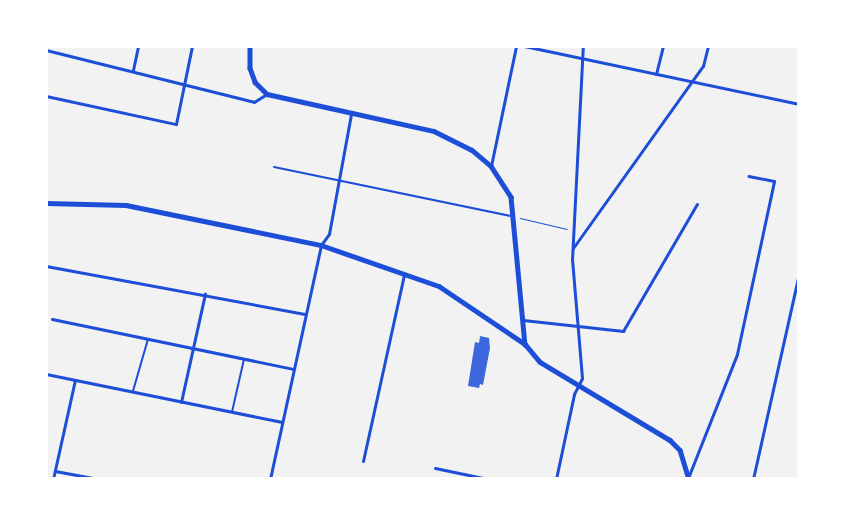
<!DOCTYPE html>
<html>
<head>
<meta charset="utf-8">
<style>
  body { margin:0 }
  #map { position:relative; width:845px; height:525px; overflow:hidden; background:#f2f2f2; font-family:"Source Serif 4",serif }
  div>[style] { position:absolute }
  .building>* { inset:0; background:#3d67dc }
  .path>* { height:1px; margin:-0.5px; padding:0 0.5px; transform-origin:0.5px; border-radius:0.5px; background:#1d4ed8 }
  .service>* { height:2px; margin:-1px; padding:0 1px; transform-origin:1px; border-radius:1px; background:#1d4ed8 }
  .minor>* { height:3px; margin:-1.5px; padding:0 1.5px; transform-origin:1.5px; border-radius:1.5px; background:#1d4ed8 }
  .tertiary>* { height:4.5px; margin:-2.25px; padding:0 2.25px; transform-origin:2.25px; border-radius:2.25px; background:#1d4ed8 }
  .secondary>* { height:4.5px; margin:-2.25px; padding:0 2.25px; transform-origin:2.25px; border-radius:2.25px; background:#1d4ed8 }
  span { translate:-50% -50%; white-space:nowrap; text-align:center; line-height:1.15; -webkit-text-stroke:4.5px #fff; paint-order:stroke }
  .frame { position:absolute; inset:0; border:48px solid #fff; pointer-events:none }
</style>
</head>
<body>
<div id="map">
  <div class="building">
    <i style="clip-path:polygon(480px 336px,489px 338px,490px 348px,483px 385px,480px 384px,479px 388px,468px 386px,475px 342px,479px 343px)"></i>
  </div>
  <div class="path">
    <i style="left:520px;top:218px;width:48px;rotate:13.2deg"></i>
  </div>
  <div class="service">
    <i style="left:274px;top:167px;width:242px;rotate:11.7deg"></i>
    <i style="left:133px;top:391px;width:54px;rotate:-73.9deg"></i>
    <i style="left:232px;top:412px;width:54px;rotate:-77.2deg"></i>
  </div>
  <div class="minor">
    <i style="left:524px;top:46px;width:281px;rotate:11.9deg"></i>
    <i style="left:46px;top:50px;width:214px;rotate:14deg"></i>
    <i style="left:254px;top:102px;width:15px;rotate:-32deg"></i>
    <i style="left:133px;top:70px;width:25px;rotate:-78deg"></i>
    <i style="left:656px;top:74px;width:29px;rotate:-76deg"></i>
    <i style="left:46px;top:96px;width:133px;rotate:12.2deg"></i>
    <i style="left:176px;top:124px;width:80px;rotate:-78.4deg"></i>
    <i style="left:491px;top:166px;width:123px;rotate:-78.2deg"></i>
    <i style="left:573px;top:248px;width:224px;rotate:-54.5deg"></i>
    <i style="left:703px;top:66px;width:21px;rotate:-76deg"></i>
    <i style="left:46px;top:266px;width:263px;rotate:10.5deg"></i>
    <i style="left:52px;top:319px;width:246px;rotate:11.7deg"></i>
    <i style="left:523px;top:320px;width:101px;rotate:6.3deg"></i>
    <i style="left:623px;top:331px;width:147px;rotate:-59.8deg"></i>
    <i style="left:46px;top:374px;width:241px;rotate:11.5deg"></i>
    <i style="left:181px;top:402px;width:111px;rotate:-77.5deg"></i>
    <i style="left:363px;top:461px;width:191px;rotate:-77.6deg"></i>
    <i style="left:435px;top:468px;width:54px;rotate:11.7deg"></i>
    <i style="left:55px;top:471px;width:44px;rotate:10.5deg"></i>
    <i style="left:688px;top:478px;width:133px;rotate:-68.4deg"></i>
    <i style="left:737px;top:354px;width:177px;rotate:-77.9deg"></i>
    <i style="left:774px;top:181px;width:26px;rotate:-169deg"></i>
    <i style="left:53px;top:479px;width:101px;rotate:-77.5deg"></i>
    <i style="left:270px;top:479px;width:239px;rotate:-77.7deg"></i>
    <i style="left:321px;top:245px;width:14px;rotate:-54deg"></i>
    <i style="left:329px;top:234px;width:122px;rotate:-79.6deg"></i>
    <i style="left:556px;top:479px;width:87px;rotate:-78deg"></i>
    <i style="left:574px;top:394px;width:18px;rotate:-63deg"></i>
    <i style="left:582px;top:378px;width:118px;rotate:-94.8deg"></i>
    <i style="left:572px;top:260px;width:214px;rotate:-87.1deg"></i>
    <i style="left:753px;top:479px;width:211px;rotate:-77.4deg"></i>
  </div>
  <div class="tertiary">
    <i style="left:250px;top:46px;width:22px;rotate:90deg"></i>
    <i style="left:250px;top:68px;width:15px;rotate:70deg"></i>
    <i style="left:255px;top:82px;width:17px;rotate:45deg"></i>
    <i style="left:267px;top:94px;width:171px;rotate:12.5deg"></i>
    <i style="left:434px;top:131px;width:42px;rotate:26.6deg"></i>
    <i style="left:472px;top:150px;width:25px;rotate:40deg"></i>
    <i style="left:491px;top:166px;width:37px;rotate:57deg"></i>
    <i style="left:511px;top:197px;width:148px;rotate:84.6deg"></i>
  </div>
  <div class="secondary">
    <i style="left:46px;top:203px;width:80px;rotate:1.4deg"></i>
    <i style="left:126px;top:205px;width:199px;rotate:11.6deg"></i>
    <i style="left:321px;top:245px;width:125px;rotate:19.2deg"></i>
    <i style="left:439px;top:286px;width:104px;rotate:34deg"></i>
    <i style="left:525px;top:344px;width:23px;rotate:50deg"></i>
    <i style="left:540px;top:362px;width:152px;rotate:31deg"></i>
    <i style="left:670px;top:440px;width:14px;rotate:45deg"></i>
    <i style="left:680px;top:450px;width:30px;rotate:73deg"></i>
  </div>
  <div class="frame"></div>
</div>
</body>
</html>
